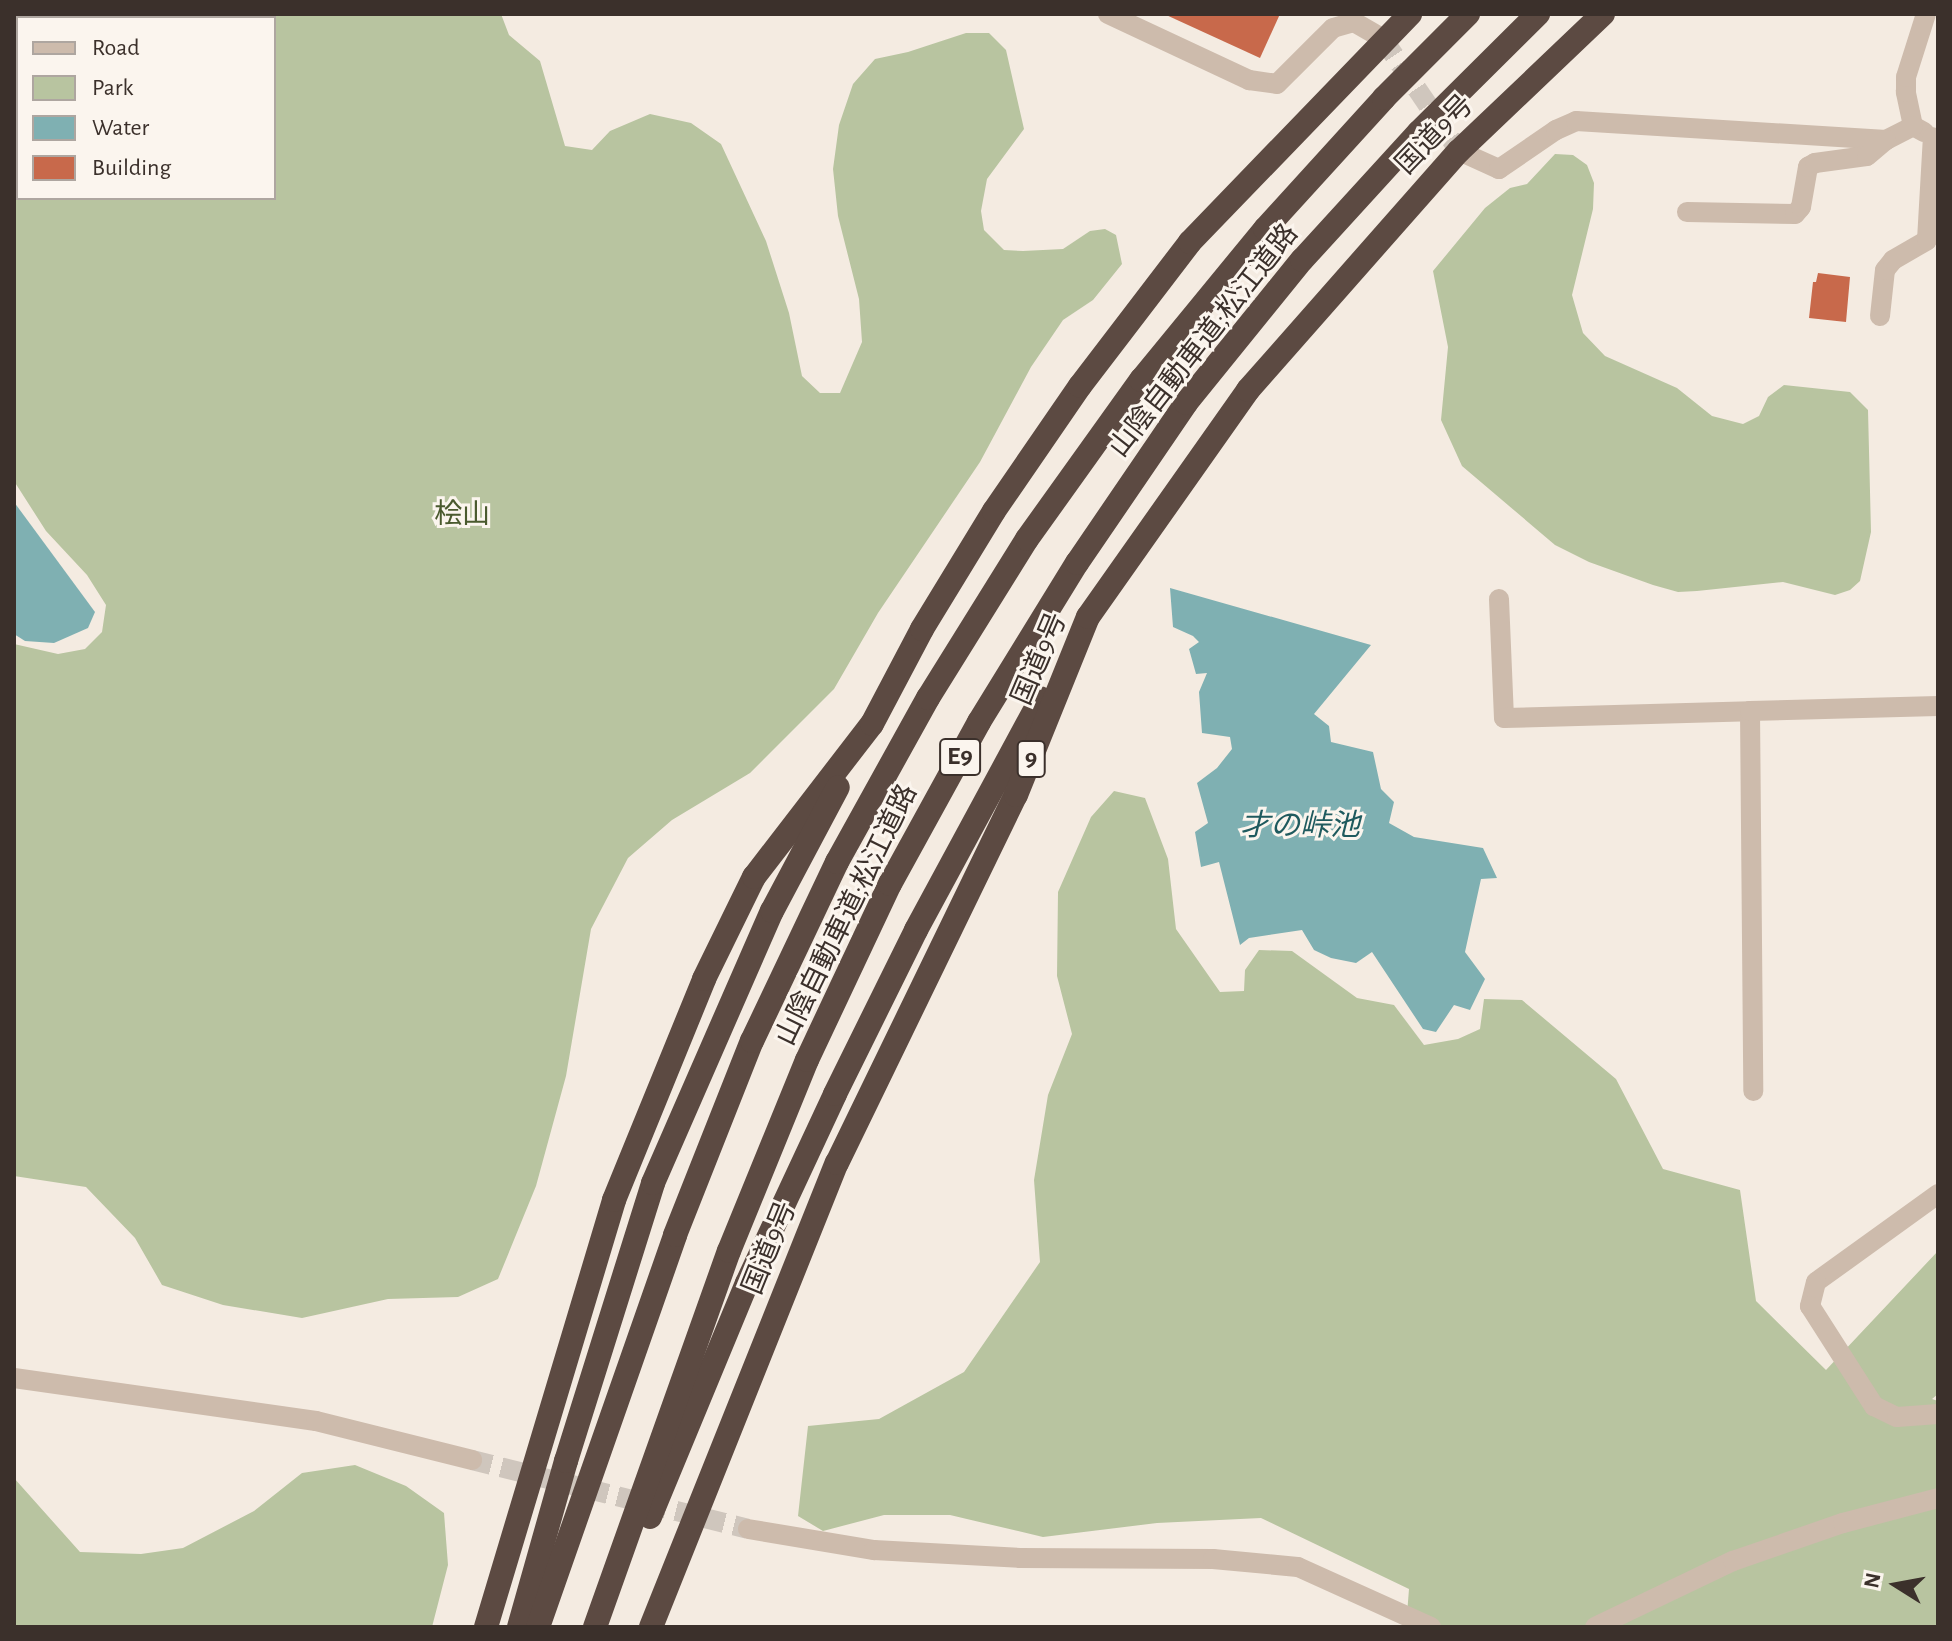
<!DOCTYPE html>
<html>
<head>
<meta charset="utf-8">
<style>
  body { margin:0 }
  #map { position:relative; width:1952px; height:1641px; overflow:hidden; background:#f4ebe1; font-family:"Alegreya Sans","Noto Sans JP",sans-serif }
  div>[style] { position:absolute }
  .green>* { inset:0; background:#b8c4a0 }
  .water>* { inset:0; background:#7fb0b2 }
  .building>* { inset:0; background:#c8694b }
  .minor-tunnel>* { height:20px; margin-top:-10px; transform-origin:0; background:repeating-linear-gradient(90deg,#cfc6bd 0 20px,transparent 0 30px) }
  .minor>* { height:20px; margin:-10px; padding:0 10px; transform-origin:10px; border-radius:10px; background:#cdbbac }
  .highway>* { height:24px; margin:-12px; padding:0 12px; transform-origin:12px; border-radius:12px; background:#5c4a42 }
  span { translate:-50% -50%; white-space:nowrap; text-align:center; line-height:1.15; -webkit-text-stroke:6px #fbf5ee; paint-order:stroke }
  .shield-label span { padding:2px 6px; background:#fbf5ee; border:2px solid; border-radius:6px; -webkit-text-stroke-width:0 }
  .shield-label { font-size:26px; color:#3b302b; font-weight:700 }
  .street-label { font-size:28px; color:#3b302b }
  .park-label { font-size:28px; color:#4a5a2e }
  .water-label { font-size:30px; color:#1f5a5e; font-style:italic }
  .frame { position:absolute; inset:0; border:16px solid #3b302b; pointer-events:none }
  .legend { position:absolute; left:16px; top:16px; width:260px; height:184px; box-sizing:border-box; background:#fbf5ee; border:2px solid #aea6a0; margin:0; padding:10px 14px; list-style:none; font-size:24px; color:#3b302b }
  .legend li { display:flex; align-items:center; gap:16px; height:40px }
  .legend b { width:40px; border:2px solid #aea6a0 }
  .north { position:absolute; left:1856px; top:1545px; width:80px; height:80px; -webkit-text-stroke:6px #fbf5ee; paint-order:stroke; rotate:281deg; font-size:22px; font-weight:700; line-height:32px; text-align:center; color:#3b302b }
  .north::after { content:''; display:block; margin:auto; width:28px; height:36px; background:#3b302b; clip-path:polygon(50% 0,100% 100%,50% 72%,0 100%) }
</style>
</head>
<body>
<div id="map">
  <div class="green">
    <i style="clip-path:polygon(116px 14px,501px 14px,509px 35px,540px 61px,565px 146px,592px 150px,610px 131px,650px 114px,691px 123px,721px 144px,766px 241px,789px 313px,802px 376px,820px 393px,840px 393px,862px 342px,859px 299px,838px 216px,833px 169px,839px 125px,853px 84px,875px 59px,908px 52px,966px 33px,989px 33px,1006px 50px,1024px 129px,987px 179px,981px 211px,984px 230px,1004px 250px,1023px 251px,1063px 249px,1090px 231px,1105px 229px,1116px 235px,1122px 264px,1093px 300px,1063px 320px,1031px 367px,980px 462px,878px 613px,834px 689px,750px 773px,672px 820px,628px 858px,591px 929px,566px 1076px,536px 1186px,498px 1279px,458px 1297px,388px 1299px,302px 1318px,223px 1305px,162px 1285px,135px 1238px,86px 1187px,14px 1176px,14px 644px,58px 654px,85px 649px,102px 632px,106px 605px,87px 575px,46px 531px,14px 481px,14px 130px,18px 122px,18px 198px,274px 198px,274px 18px,112px 18px)"></i>
    <i style="clip-path:polygon(1555px 154px,1573px 155px,1587px 165px,1594px 183px,1593px 209px,1572px 295px,1583px 333px,1605px 356px,1677px 388px,1712px 416px,1743px 424px,1759px 416px,1768px 397px,1784px 385px,1850px 392px,1868px 410px,1871px 532px,1860px 581px,1850px 590px,1835px 595px,1783px 582px,1697px 591px,1678px 592px,1653px 585px,1589px 562px,1555px 545px,1462px 466px,1441px 420px,1448px 347px,1433px 271px,1485px 208px,1510px 188px,1527px 184px)"></i>
    <i style="clip-path:polygon(1114px 791px,1145px 798px,1168px 859px,1176px 929px,1220px 992px,1244px 991px,1245px 970px,1259px 950px,1292px 951px,1357px 998px,1394px 1005px,1424px 1045px,1458px 1039px,1480px 1029px,1484px 999px,1522px 1000px,1616px 1079px,1663px 1169px,1740px 1190px,1756px 1301px,1826px 1370px,1938px 1251px,1938px 1394px,1932px 1399px,1938px 1401px,1938px 1627px,1406px 1627px,1409px 1589px,1261px 1518px,1157px 1523px,1043px 1537px,950px 1515px,884px 1515px,823px 1531px,798px 1516px,808px 1426px,879px 1419px,964px 1372px,1040px 1262px,1034px 1180px,1048px 1095px,1072px 1034px,1057px 976px,1058px 892px,1091px 817px)"></i>
    <i style="clip-path:polygon(355px 1465px,406px 1486px,444px 1513px,448px 1565px,432px 1627px,14px 1627px,14px 1478px,80px 1552px,141px 1554px,183px 1548px,254px 1511px,302px 1473px)"></i>
  </div>
  <div class="water">
    <i style="clip-path:polygon(14px 502px,95px 612px,88px 628px,54px 643px,25px 641px,14px 634px)"></i>
    <i style="clip-path:polygon(1170px 588px,1371px 645px,1314px 714px,1329px 726px,1331px 742px,1373px 752px,1381px 789px,1394px 802px,1389px 823px,1414px 837px,1483px 848px,1497px 878px,1481px 879px,1465px 952px,1485px 979px,1470px 1010px,1454px 1005px,1436px 1032px,1423px 1029px,1372px 952px,1356px 963px,1331px 958px,1314px 950px,1302px 930px,1249px 938px,1240px 945px,1219px 862px,1201px 867px,1195px 832px,1208px 823px,1197px 783px,1217px 768px,1232px 749px,1230px 737px,1202px 733px,1199px 692px,1207px 673px,1196px 674px,1189px 649px,1199px 642px,1193px 636px,1173px 627px)"></i>
  </div>
  <div class="building">
    <i style="clip-path:polygon(1164px 14px,1280px 14px,1260px 58px)"></i>
    <i style="clip-path:polygon(1818px 273px,1850px 277px,1846px 322px,1809px 318px,1813px 282px,1816px 282px)"></i>
  </div>
  <div class="minor-tunnel">
    <i style="left:1383px;top:39px;width:135px;rotate:55.8deg"></i>
    <i style="left:472px;top:1460px;width:284px;rotate:14deg"></i>
  </div>
  <div class="minor">
    <i style="left:1108px;top:14px;width:156px;rotate:25.1deg"></i>
    <i style="left:1249px;top:80px;width:28px;rotate:8deg"></i>
    <i style="left:1277px;top:84px;width:79px;rotate:-45deg"></i>
    <i style="left:1333px;top:28px;width:22px;rotate:-16deg"></i>
    <i style="left:1354px;top:22px;width:34px;rotate:30deg"></i>
    <i style="left:1924px;top:132px;width:13px;rotate:-151deg"></i>
    <i style="left:1913px;top:126px;width:35px;rotate:-102deg"></i>
    <i style="left:1906px;top:92px;width:15px;rotate:-90deg"></i>
    <i style="left:1906px;top:77px;width:66px;rotate:-72.4deg"></i>
    <i style="left:1459px;top:151px;width:44px;rotate:24.2deg"></i>
    <i style="left:1499px;top:169px;width:69px;rotate:-34.4deg"></i>
    <i style="left:1556px;top:130px;width:22px;rotate:-24deg"></i>
    <i style="left:1576px;top:121px;width:311px;rotate:3.5deg"></i>
    <i style="left:1886px;top:140px;width:30px;rotate:-27deg"></i>
    <i style="left:1687px;top:212px;width:108px;rotate:1.1deg"></i>
    <i style="left:1795px;top:214px;width:9px;rotate:-49deg"></i>
    <i style="left:1801px;top:207px;width:41px;rotate:-80.1deg"></i>
    <i style="left:1808px;top:167px;width:8px;rotate:-30deg"></i>
    <i style="left:1815px;top:163px;width:52px;rotate:-7.7deg"></i>
    <i style="left:1867px;top:156px;width:25px;rotate:-40deg"></i>
    <i style="left:1880px;top:316px;width:46px;rotate:-83.8deg"></i>
    <i style="left:1885px;top:270px;width:13px;rotate:-51deg"></i>
    <i style="left:1893px;top:260px;width:39px;rotate:-30deg"></i>
    <i style="left:1927px;top:240px;width:103px;rotate:-86.7deg"></i>
    <i style="left:1499px;top:599px;width:119px;rotate:87.6deg"></i>
    <i style="left:1504px;top:718px;width:246px;rotate:-1.6deg"></i>
    <i style="left:1750px;top:711px;width:380px;rotate:89.5deg"></i>
    <i style="left:1750px;top:711px;width:188px;rotate:-1.5deg"></i>
    <i style="left:1938px;top:1194px;width:150px;rotate:144.2deg"></i>
    <i style="left:1816px;top:1282px;width:25px;rotate:104deg"></i>
    <i style="left:1810px;top:1306px;width:119px;rotate:57.4deg"></i>
    <i style="left:1874px;top:1406px;width:25px;rotate:26deg"></i>
    <i style="left:1897px;top:1417px;width:41px;rotate:-4.2deg"></i>
    <i style="left:14px;top:1378px;width:305px;rotate:8.1deg"></i>
    <i style="left:316px;top:1421px;width:161px;rotate:14deg"></i>
    <i style="left:748px;top:1529px;width:128px;rotate:9.5deg"></i>
    <i style="left:874px;top:1550px;width:146px;rotate:3.1deg"></i>
    <i style="left:1020px;top:1558px;width:193px;rotate:0.3deg"></i>
    <i style="left:1213px;top:1559px;width:85px;rotate:5.4deg"></i>
    <i style="left:1298px;top:1567px;width:146px;rotate:24.3deg"></i>
    <i style="left:1595px;top:1627px;width:153px;rotate:-25.6deg"></i>
    <i style="left:1733px;top:1561px;width:116px;rotate:-19.1deg"></i>
    <i style="left:1843px;top:1523px;width:98px;rotate:-14.7deg"></i>
  </div>
  <div class="highway">
    <i style="left:650px;top:1517px;width:253px;rotate:-67.5deg"></i>
    <i style="left:747px;top:1283px;width:208px;rotate:-65deg"></i>
    <i style="left:835px;top:1094px;width:183px;rotate:-63.7deg"></i>
    <i style="left:916px;top:930px;width:263px;rotate:-61.6deg"></i>
    <i style="left:486px;top:1627px;width:446px;rotate:-73.3deg"></i>
    <i style="left:614px;top:1200px;width:239px;rotate:-67.8deg"></i>
    <i style="left:704px;top:979px;width:114px;rotate:-63.9deg"></i>
    <i style="left:754px;top:877px;width:193px;rotate:-52.4deg"></i>
    <i style="left:872px;top:724px;width:107px;rotate:-62.2deg"></i>
    <i style="left:922px;top:629px;width:138px;rotate:-58.6deg"></i>
    <i style="left:994px;top:511px;width:152px;rotate:-55.5deg"></i>
    <i style="left:1080px;top:386px;width:181px;rotate:-52.6deg"></i>
    <i style="left:1190px;top:242px;width:317px;rotate:-46deg"></i>
    <i style="left:519px;top:1627px;width:173px;rotate:-74.2deg"></i>
    <i style="left:566px;top:1461px;width:291px;rotate:-72.6deg"></i>
    <i style="left:653px;top:1183px;width:297px;rotate:-66.4deg"></i>
    <i style="left:772px;top:911px;width:140px;rotate:-62deg"></i>
    <i style="left:538px;top:1627px;width:415px;rotate:-70.7deg"></i>
    <i style="left:675px;top:1235px;width:209px;rotate:-68.4deg"></i>
    <i style="left:752px;top:1041px;width:198px;rotate:-64.6deg"></i>
    <i style="left:837px;top:862px;width:188px;rotate:-61deg"></i>
    <i style="left:928px;top:698px;width:187px;rotate:-58.1deg"></i>
    <i style="left:1027px;top:539px;width:196px;rotate:-54.4deg"></i>
    <i style="left:1141px;top:380px;width:195px;rotate:-50.6deg"></i>
    <i style="left:1265px;top:229px;width:177px;rotate:-47.7deg"></i>
    <i style="left:1384px;top:98px;width:119px;rotate:-45deg"></i>
    <i style="left:595px;top:1627px;width:399px;rotate:-70.4deg"></i>
    <i style="left:729px;top:1251px;width:206px;rotate:-67.8deg"></i>
    <i style="left:807px;top:1060px;width:195px;rotate:-64.8deg"></i>
    <i style="left:890px;top:884px;width:185px;rotate:-61.2deg"></i>
    <i style="left:979px;top:722px;width:187px;rotate:-58.4deg"></i>
    <i style="left:1077px;top:563px;width:194px;rotate:-55.7deg"></i>
    <i style="left:1186px;top:403px;width:184px;rotate:-51deg"></i>
    <i style="left:1302px;top:260px;width:173px;rotate:-47.6deg"></i>
    <i style="left:1419px;top:132px;width:168px;rotate:-44.8deg"></i>
    <i style="left:651px;top:1627px;width:500px;rotate:-68.2deg"></i>
    <i style="left:837px;top:1163px;width:409px;rotate:-64.1deg"></i>
    <i style="left:1016px;top:795px;width:192px;rotate:-68deg"></i>
    <i style="left:1088px;top:617px;width:278px;rotate:-54.8deg"></i>
    <i style="left:1248px;top:390px;width:319px;rotate:-48.6deg"></i>
    <i style="left:1459px;top:151px;width:199px;rotate:-43.6deg"></i>
  </div>
  <div class="shield-label">
    <span style="left:960px;top:757px">E9</span>
    <span style="left:1031px;top:759px">9</span>
  </div>
  <div class="street-label">
    <span style="left:1435px;top:135px;rotate:-46deg">国道9号</span>
    <span style="left:1204px;top:341px;rotate:-52deg">山陰自動車道;松江道路</span>
    <span style="left:1040px;top:659px;rotate:-67deg">国道9号</span>
    <span style="left:847px;top:915px;rotate:-64deg">山陰自動車道;松江道路</span>
    <span style="left:770px;top:1248px;rotate:-68deg">国道9号</span>
  </div>
  <div class="park-label">
    <span style="left:462px;top:515px">桧山</span>
  </div>
  <div class="water-label">
    <span style="left:1300px;top:826px">才の峠池</span>
  </div>
  <div class="frame"></div>
  <ul class="legend">
  <li><b style="height:10px;background:#cdbbac"></b>Road</li>
  <li><b style="height:22px;background:#b8c4a0"></b>Park</li>
  <li><b style="height:22px;background:#7fb0b2"></b>Water</li>
  <li><b style="height:22px;background:#c8694b"></b>Building</li>
  </ul>
  <div class="north">N</div>
</div>
</body>
</html>
